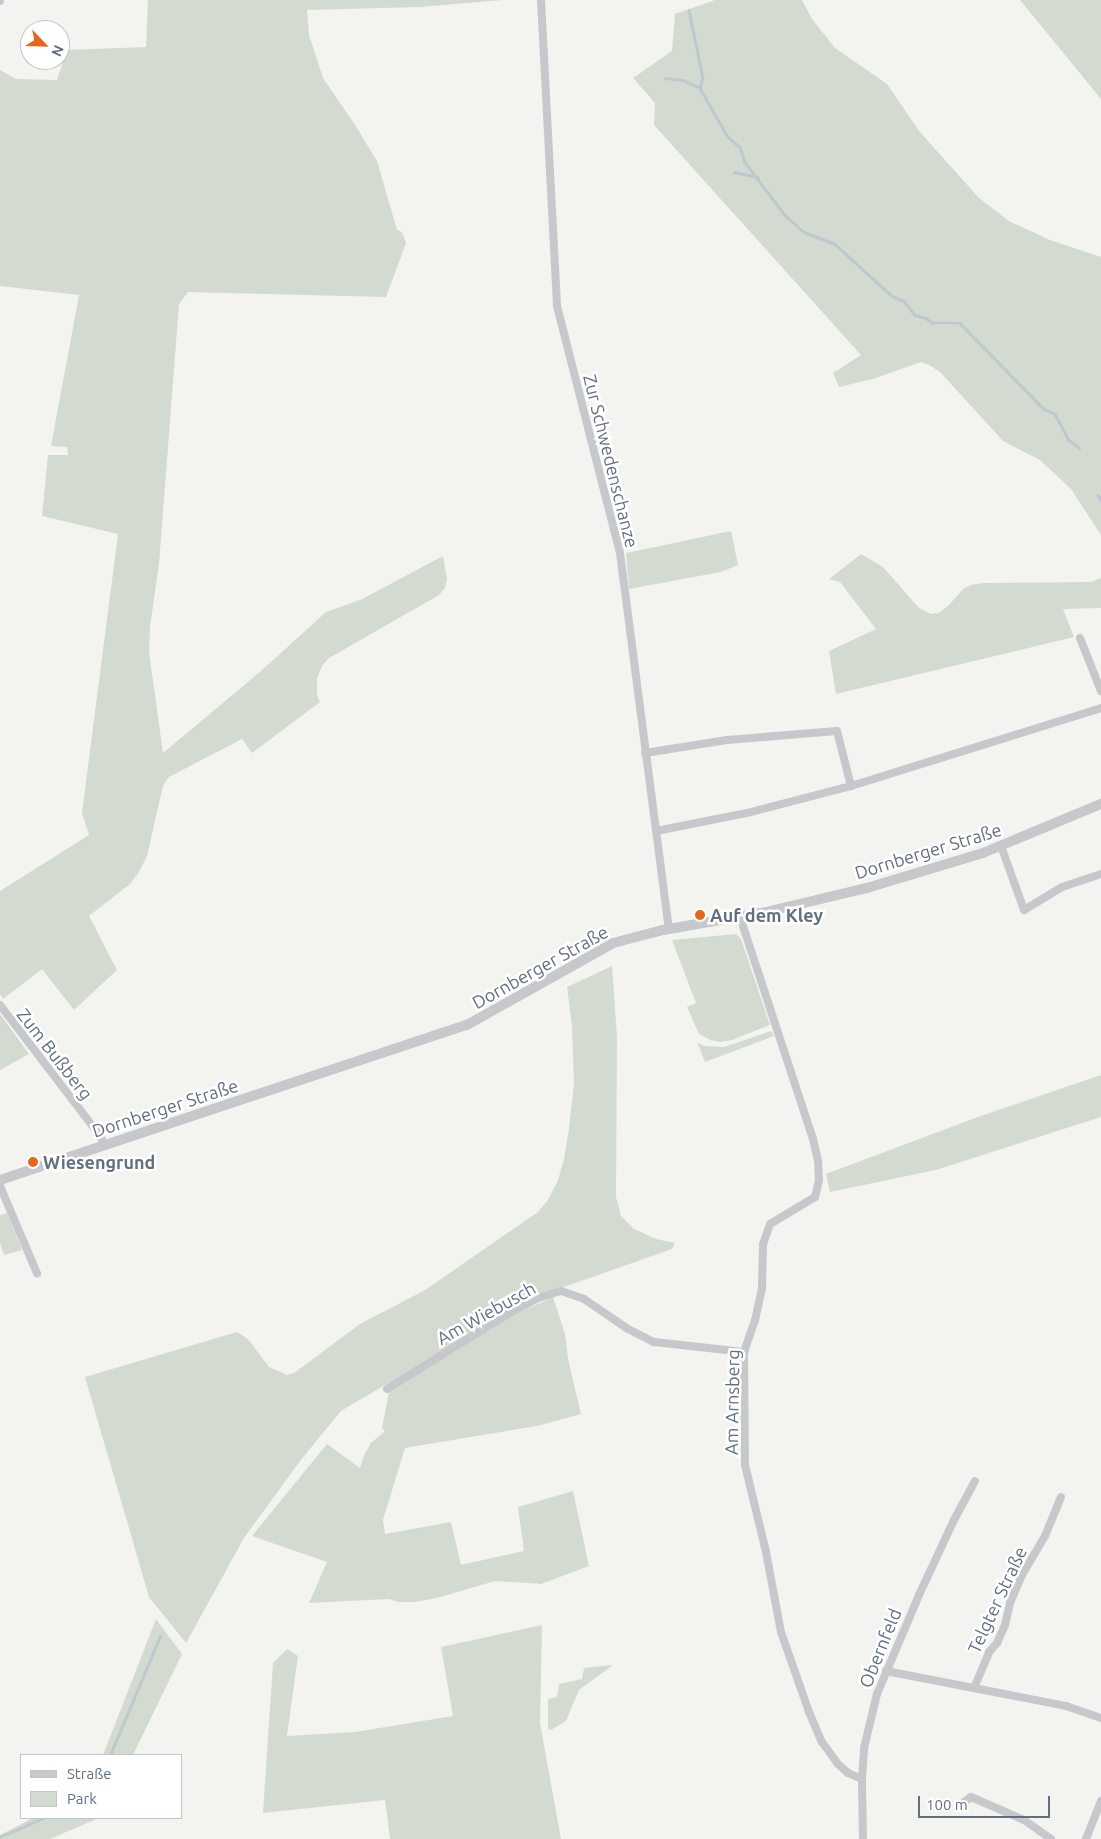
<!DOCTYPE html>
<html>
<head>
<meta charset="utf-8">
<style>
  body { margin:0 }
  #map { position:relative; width:1101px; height:1839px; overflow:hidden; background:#f3f4ef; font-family:Ubuntu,sans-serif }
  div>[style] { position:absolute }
  .green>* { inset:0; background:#d3dbd0 }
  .stream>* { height:2.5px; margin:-1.25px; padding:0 1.25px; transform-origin:1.25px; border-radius:1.25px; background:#bfc8ce }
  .minor>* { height:8px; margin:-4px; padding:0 4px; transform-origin:4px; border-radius:4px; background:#c6c8cc }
  .tertiary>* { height:10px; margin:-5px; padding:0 5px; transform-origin:5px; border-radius:5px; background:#c6c8cc }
  .dots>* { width:14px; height:14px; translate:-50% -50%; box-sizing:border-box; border:2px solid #fff; border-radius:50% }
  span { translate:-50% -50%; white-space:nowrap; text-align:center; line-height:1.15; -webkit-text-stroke:5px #fff; paint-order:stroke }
  .street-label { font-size:18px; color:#626f81 }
  .poi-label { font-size:18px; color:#626f81; font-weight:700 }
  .left { translate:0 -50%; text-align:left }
  .legend { position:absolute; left:20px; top:1754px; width:162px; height:65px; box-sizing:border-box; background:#fff; border:1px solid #c0c5cd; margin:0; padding:6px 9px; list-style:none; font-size:15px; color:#626f81 }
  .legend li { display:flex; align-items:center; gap:10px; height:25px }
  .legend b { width:25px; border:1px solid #c0c5cd }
  .north { position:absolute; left:20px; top:20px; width:50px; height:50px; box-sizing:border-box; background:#fff; border:1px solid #c0c5cd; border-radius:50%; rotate:114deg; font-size:14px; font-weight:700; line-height:20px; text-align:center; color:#626f81 }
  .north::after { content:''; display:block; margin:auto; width:18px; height:22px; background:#e5671e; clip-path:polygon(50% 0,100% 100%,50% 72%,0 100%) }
  .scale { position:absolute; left:918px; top:1796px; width:132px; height:22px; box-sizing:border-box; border:2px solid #626f81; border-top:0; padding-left:6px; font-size:15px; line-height:18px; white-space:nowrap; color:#626f81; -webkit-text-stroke:4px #fff; paint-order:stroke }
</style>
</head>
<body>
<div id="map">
  <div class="green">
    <i style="clip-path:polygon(148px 0,503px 0,420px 7px,307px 10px,309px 35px,323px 78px,355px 125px,377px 161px,397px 230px,402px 232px,406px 243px,386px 297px,188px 292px,179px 304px,159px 564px,150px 627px,149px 652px,163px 753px,261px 671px,326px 612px,360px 600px,443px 556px,447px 579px,445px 588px,439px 595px,329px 658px,322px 666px,317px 679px,317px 695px,320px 702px,252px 753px,242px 739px,169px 777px,163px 786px,147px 856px,139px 872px,130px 884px,89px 916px,117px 970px,74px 1010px,42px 969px,3px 999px,0 994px,0 891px,89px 835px,82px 813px,118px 534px,42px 516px,48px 455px,68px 455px,67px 447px,51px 446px,79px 295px,0 286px,0 70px,16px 79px,57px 80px,67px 50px,146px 47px)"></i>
    <i style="clip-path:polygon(715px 0,802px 0,812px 19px,835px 48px,887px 84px,919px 131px,979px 198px,1009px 221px,1050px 240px,1101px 257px,1101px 535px,1071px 489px,1040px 460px,1003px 441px,940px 372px,929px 365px,921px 362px,873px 379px,839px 387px,833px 373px,861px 355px,654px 125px,655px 103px,633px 78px,672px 51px,675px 14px)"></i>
    <i style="clip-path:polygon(1020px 0,1101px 0,1101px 99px)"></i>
    <i style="clip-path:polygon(731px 531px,738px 565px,721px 572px,629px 589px,626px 553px)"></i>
    <i style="clip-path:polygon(861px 554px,883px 567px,919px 608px,931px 614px,939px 613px,949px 605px,963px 589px,971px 585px,983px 583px,1091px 582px,1101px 578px,1101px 608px,1063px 609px,1074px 637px,836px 694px,829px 651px,876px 629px,840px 582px,829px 579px)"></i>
    <i style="clip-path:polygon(736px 934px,741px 939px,770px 1025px,732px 1040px,720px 1042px,710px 1040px,699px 1034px,687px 1007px,696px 1003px,672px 940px)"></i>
    <i style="clip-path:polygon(612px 966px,617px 1036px,616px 1197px,621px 1216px,634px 1229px,656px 1239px,675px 1243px,672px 1249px,533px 1298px,341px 1411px,300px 1461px,244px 1538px,186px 1643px,149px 1597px,85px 1377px,237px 1332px,248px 1339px,269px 1367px,287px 1375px,294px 1373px,360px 1324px,425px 1290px,538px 1212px,548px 1200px,558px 1180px,564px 1159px,569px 1129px,574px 1083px,572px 1026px,567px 987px)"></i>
    <i style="clip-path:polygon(0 1014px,29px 1054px,0 1070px)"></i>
    <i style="clip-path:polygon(771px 1031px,774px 1036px,705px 1062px,697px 1042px,704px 1046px,724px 1047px)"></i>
    <i style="clip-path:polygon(1101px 1075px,1101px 1117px,936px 1170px,830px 1192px,826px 1174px,978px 1117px)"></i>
    <i style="clip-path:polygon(7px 1213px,22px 1250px,4px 1255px,0 1243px,0 1215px)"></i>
    <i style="clip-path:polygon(553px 1297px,565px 1334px,568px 1359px,581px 1414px,537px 1426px,405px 1448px,383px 1520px,385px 1534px,451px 1522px,461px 1565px,524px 1551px,518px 1507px,573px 1491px,589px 1566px,541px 1584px,495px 1581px,437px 1598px,415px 1602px,398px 1602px,389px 1599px,309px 1603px,327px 1562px,252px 1536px,327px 1444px,360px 1468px,364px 1455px,371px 1443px,385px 1431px,382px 1428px,389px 1392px,507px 1318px)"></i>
    <i style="clip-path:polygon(156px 1619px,182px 1654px,133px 1755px,103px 1755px)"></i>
    <i style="clip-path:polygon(542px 1625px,540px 1723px,561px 1839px,390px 1839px,385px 1800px,263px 1813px,273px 1663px,287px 1649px,298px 1656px,287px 1736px,355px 1732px,453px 1716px,441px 1647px)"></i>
    <i style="clip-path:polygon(613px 1665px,579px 1690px,566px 1721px,551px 1730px,548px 1729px,548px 1699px,557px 1697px,559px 1684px,582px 1679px,584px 1668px)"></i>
    <i style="clip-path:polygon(33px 1818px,99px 1818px,50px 1839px,0 1839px,0 1835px)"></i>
  </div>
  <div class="stream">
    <i style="left:689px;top:10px;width:69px;rotate:78.4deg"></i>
    <i style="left:703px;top:78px;width:10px;rotate:107deg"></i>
    <i style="left:700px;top:88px;width:56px;rotate:60.3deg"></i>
    <i style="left:728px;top:137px;width:16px;rotate:40deg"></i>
    <i style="left:740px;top:147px;width:16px;rotate:72deg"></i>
    <i style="left:745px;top:162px;width:66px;rotate:53deg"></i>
    <i style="left:785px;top:215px;width:25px;rotate:42deg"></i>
    <i style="left:804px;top:232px;width:33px;rotate:21deg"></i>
    <i style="left:835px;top:244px;width:77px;rotate:42.4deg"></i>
    <i style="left:892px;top:296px;width:13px;rotate:23deg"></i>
    <i style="left:904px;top:301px;width:18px;rotate:52deg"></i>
    <i style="left:915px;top:315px;width:11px;rotate:15deg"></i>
    <i style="left:926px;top:318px;width:9px;rotate:36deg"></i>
    <i style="left:933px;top:323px;width:27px"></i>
    <i style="left:960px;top:323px;width:120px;rotate:45.7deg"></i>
    <i style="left:1044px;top:409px;width:12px;rotate:24deg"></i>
    <i style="left:1055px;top:414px;width:30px;rotate:62deg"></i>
    <i style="left:1069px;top:440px;width:13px;rotate:39deg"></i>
    <i style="left:665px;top:78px;width:18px;rotate:6deg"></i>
    <i style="left:683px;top:80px;width:19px;rotate:25deg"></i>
    <i style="left:734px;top:172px;width:24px;rotate:12deg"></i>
    <i style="left:1098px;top:495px;width:6px;rotate:59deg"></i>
    <i style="left:110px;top:1755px;width:129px;rotate:-67.2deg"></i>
    <i style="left:0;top:1837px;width:47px;rotate:-23.8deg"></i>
  </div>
  <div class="minor">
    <i style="left:541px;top:0;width:306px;rotate:87deg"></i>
    <i style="left:557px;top:306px;width:255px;rotate:75.7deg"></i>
    <i style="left:620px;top:553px;width:379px;rotate:82.6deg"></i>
    <i style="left:0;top:1px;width:1px;rotate:-90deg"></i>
    <i style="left:1080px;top:638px;width:57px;rotate:68.4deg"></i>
    <i style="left:645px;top:753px;width:83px;rotate:-9deg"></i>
    <i style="left:727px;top:740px;width:110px;rotate:-4.7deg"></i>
    <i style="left:837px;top:731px;width:57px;rotate:75.7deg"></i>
    <i style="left:656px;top:831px;width:93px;rotate:-11.2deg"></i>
    <i style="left:747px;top:813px;width:107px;rotate:-14.6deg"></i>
    <i style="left:851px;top:786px;width:262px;rotate:-17.3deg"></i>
    <i style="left:1001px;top:846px;width:68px;rotate:70.2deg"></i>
    <i style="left:1024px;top:910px;width:44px;rotate:-31.2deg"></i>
    <i style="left:1062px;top:887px;width:41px;rotate:-18.4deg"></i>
    <i style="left:740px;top:917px;width:234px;rotate:71.8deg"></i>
    <i style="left:813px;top:1139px;width:23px;rotate:77deg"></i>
    <i style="left:818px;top:1161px;width:19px;rotate:87deg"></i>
    <i style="left:819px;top:1180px;width:17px;rotate:103deg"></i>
    <i style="left:815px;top:1197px;width:52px;rotate:149deg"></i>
    <i style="left:770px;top:1224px;width:21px;rotate:109deg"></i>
    <i style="left:763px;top:1244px;width:44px;rotate:91.3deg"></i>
    <i style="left:762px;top:1288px;width:33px;rotate:102deg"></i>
    <i style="left:755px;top:1320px;width:34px;rotate:109deg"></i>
    <i style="left:744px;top:1352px;width:113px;rotate:89.5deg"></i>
    <i style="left:745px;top:1465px;width:89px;rotate:76.4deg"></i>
    <i style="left:766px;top:1552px;width:81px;rotate:79.4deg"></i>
    <i style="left:781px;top:1632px;width:85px;rotate:70.7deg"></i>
    <i style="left:809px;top:1712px;width:33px;rotate:67deg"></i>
    <i style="left:822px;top:1742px;width:27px;rotate:54deg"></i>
    <i style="left:838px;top:1764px;width:13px;rotate:42deg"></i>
    <i style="left:848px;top:1773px;width:15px;rotate:23deg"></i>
    <i style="left:0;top:1005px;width:166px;rotate:52.6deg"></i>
    <i style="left:101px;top:1137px;width:9px;rotate:69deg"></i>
    <i style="left:0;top:1186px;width:95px;rotate:67deg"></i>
    <i style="left:387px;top:1389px;width:140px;rotate:-31.9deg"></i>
    <i style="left:506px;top:1315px;width:36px;rotate:-28deg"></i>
    <i style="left:538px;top:1298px;width:24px;rotate:-17deg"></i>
    <i style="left:561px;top:1291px;width:24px;rotate:19deg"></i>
    <i style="left:584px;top:1299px;width:53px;rotate:34.3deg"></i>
    <i style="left:628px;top:1329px;width:29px;rotate:27deg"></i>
    <i style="left:654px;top:1342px;width:91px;rotate:6.3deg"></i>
    <i style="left:886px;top:1671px;width:183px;rotate:11deg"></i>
    <i style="left:1066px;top:1706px;width:37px;rotate:19deg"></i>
    <i style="left:974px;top:1688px;width:39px;rotate:-67deg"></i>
    <i style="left:989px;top:1652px;width:12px;rotate:-48deg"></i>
    <i style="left:997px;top:1643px;width:20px;rotate:-66deg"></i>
    <i style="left:1005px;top:1625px;width:23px;rotate:-77deg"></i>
    <i style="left:1010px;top:1603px;width:30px;rotate:-67deg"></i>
    <i style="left:1022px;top:1575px;width:45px;rotate:-59.5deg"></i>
    <i style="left:1045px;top:1536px;width:42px;rotate:-67.7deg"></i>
    <i style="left:963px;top:1803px;width:10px;rotate:-37deg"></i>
    <i style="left:971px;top:1797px;width:58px;rotate:23.5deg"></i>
    <i style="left:1024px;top:1820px;width:33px;rotate:35deg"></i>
    <i style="left:863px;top:1839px;width:60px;rotate:-91deg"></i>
    <i style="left:862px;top:1779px;width:31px;rotate:-86deg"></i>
    <i style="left:864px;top:1748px;width:56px;rotate:-76.5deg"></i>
    <i style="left:877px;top:1694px;width:108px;rotate:-67deg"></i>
    <i style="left:919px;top:1595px;width:83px;rotate:-65deg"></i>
    <i style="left:954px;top:1520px;width:44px;rotate:-61.7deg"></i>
    <i style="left:1086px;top:1839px;width:41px;rotate:-68.5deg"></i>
  </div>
  <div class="tertiary">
    <i style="left:0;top:1180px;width:492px;rotate:-18.4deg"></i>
    <i style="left:467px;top:1025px;width:167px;rotate:-29.3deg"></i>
    <i style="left:613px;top:943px;width:52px;rotate:-14.6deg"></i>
    <i style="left:663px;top:930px;width:105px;rotate:-9.9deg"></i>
    <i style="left:766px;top:912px;width:104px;rotate:-13.4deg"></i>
    <i style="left:867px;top:888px;width:121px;rotate:-16.8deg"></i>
    <i style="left:983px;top:853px;width:128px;rotate:-22.6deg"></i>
  </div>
  <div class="dots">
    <i style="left:700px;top:915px;background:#e5671e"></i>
    <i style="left:33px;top:1162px;background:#e5671e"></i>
  </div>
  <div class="street-label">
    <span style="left:611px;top:461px;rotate:76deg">Zur Schwedenschanze</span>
    <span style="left:928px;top:851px;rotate:-17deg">Dornberger Straße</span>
    <span style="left:540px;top:967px;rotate:-29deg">Dornberger Straße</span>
    <span style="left:55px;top:1054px;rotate:52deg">Zum Bußberg</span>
    <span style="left:165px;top:1108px;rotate:-18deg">Dornberger Straße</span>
    <span style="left:486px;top:1313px;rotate:-29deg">Am Wiebusch</span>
    <span style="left:732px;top:1402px;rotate:-89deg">Am Arnsberg</span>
    <span style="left:997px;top:1600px;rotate:-65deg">Telgter Straße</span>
    <span style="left:880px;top:1648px;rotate:-68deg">Obernfeld</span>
  </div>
  <div class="poi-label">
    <span class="left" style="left:710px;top:915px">Auf dem Kley</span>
    <span class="left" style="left:43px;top:1162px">Wiesengrund</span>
  </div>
  <ul class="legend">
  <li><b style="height:6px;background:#c6c8cc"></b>Straße</li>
  <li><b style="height:14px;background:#d3dbd0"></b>Park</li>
  </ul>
  <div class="north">N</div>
  <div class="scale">100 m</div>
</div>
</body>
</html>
